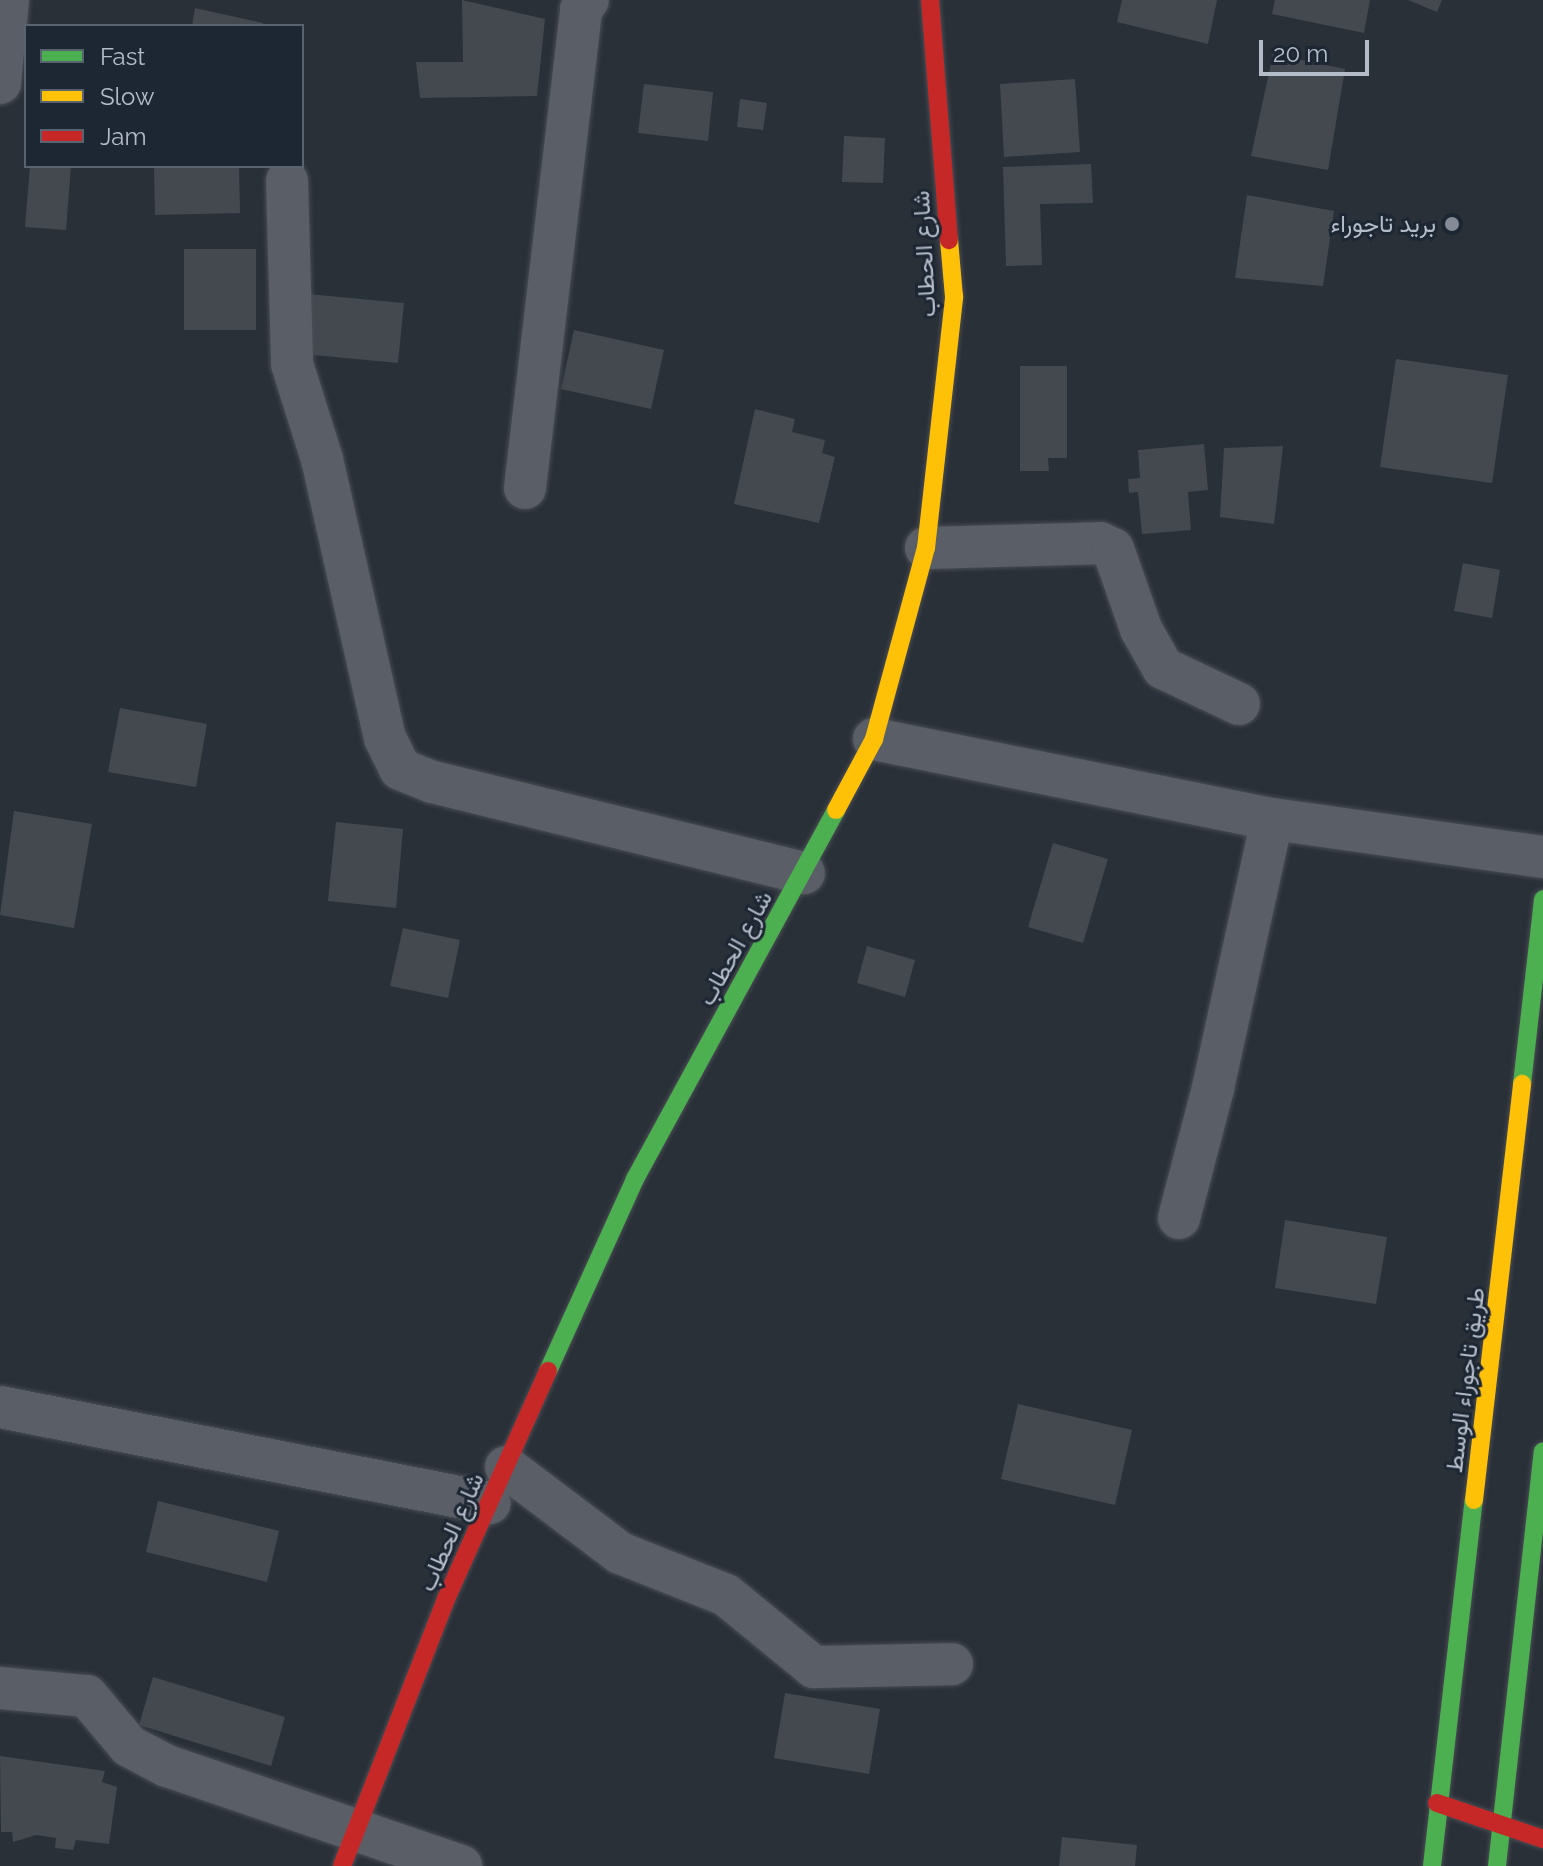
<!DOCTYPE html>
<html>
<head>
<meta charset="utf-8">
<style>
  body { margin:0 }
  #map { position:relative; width:1543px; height:1866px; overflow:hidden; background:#2a3038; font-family:Raleway,Vazirmatn,sans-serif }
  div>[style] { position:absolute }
  .building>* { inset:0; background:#444950 }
  .roads { filter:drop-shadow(0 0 2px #484c53) drop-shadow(0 0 2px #484c53) }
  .street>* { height:42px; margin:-21px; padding:0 21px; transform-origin:21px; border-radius:21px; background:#5a5e66 }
  .fast>* { height:18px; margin:-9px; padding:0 9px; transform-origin:9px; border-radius:9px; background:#4caf50 }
  .slow>* { height:18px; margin:-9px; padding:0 9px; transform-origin:9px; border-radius:9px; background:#ffc107 }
  .jam>* { height:18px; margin:-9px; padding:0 9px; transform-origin:9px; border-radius:9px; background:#c62828 }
  .dots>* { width:22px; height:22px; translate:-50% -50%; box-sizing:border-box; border:4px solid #1d2633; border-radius:50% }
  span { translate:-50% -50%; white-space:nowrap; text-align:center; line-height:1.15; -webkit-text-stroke:6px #1d2633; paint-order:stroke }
  .poi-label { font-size:24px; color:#b4bcc9 }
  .right { translate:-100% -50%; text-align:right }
  .street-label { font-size:24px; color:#b4bcc9 }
  .legend { position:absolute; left:24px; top:24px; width:280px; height:144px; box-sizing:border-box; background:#1d2633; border:2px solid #59626f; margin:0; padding:10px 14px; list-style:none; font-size:24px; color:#b4bcc9 }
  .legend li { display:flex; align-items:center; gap:16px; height:40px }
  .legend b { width:40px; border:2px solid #59626f }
  .scale { position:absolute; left:1259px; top:40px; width:110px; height:36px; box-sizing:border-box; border:4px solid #b4bcc9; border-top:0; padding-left:10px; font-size:24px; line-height:28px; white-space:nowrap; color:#b4bcc9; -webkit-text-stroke:6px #1d2633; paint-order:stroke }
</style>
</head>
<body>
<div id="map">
  <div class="building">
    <i style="clip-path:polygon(462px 0,545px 19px,537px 96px,420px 98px,416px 62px,463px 62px)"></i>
    <i style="clip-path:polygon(1122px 0,1217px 0,1208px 44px,1117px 22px)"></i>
    <i style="clip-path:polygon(1275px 0,1370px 0,1364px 33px,1272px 14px)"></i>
    <i style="clip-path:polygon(1408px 0,1442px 0,1437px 12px)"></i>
    <i style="clip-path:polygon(195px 8px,263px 23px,263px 26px,192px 26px)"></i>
    <i style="clip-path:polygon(1273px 54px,1345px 69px,1328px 170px,1251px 156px)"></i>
    <i style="clip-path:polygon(1075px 79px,1080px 152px,1004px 157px,1000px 84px)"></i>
    <i style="clip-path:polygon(644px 84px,713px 92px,708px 141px,638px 133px)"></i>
    <i style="clip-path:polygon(740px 99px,767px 103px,763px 130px,737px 127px)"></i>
    <i style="clip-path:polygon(844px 136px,885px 138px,883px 183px,842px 182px)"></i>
    <i style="clip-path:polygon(1091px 164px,1093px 203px,1040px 204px,1042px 265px,1006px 266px,1003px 167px)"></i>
    <i style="clip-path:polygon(30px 166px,71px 166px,66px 230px,25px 227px)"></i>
    <i style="clip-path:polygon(154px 166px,239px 166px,240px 213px,155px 215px)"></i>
    <i style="clip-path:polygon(1247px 195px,1334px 211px,1323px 286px,1235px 278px)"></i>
    <i style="clip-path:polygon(184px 249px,256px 249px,256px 330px,184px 330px)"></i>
    <i style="clip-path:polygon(308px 294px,404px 303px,398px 363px,303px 354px)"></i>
    <i style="clip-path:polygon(574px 330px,664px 350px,651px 409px,561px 389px)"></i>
    <i style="clip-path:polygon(1396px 359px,1508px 375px,1492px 483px,1380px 467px)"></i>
    <i style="clip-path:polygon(1020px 366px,1067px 366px,1067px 458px,1048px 458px,1049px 471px,1020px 471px)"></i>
    <i style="clip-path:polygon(755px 409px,795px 419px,792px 432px,825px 440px,822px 453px,835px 457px,819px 523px,734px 504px)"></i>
    <i style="clip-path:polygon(1204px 444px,1208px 490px,1188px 492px,1191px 530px,1142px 534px,1138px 492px,1129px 493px,1128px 479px,1140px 478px,1138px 450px)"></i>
    <i style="clip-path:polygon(1283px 446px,1274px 524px,1220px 517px,1224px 448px)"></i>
    <i style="clip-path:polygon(1463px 563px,1500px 570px,1492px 618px,1454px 611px)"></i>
    <i style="clip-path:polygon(120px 708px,207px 724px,196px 787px,108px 772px)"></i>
    <i style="clip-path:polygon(14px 811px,92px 824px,74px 928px,0 915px)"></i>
    <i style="clip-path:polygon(336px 822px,403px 829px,396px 908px,328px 901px)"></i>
    <i style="clip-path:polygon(1053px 843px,1108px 859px,1083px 943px,1028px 927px)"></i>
    <i style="clip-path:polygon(403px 928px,460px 940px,448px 998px,390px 986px)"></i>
    <i style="clip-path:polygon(867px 946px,915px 960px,905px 997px,857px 983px)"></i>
    <i style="clip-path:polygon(1285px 1220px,1387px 1237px,1376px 1304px,1275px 1288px)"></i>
    <i style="clip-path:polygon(1018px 1404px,1132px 1430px,1115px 1505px,1001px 1479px)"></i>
    <i style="clip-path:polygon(158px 1501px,279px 1531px,267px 1582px,146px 1552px)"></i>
    <i style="clip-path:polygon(153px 1677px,285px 1717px,271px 1766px,139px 1725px)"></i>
    <i style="clip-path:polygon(785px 1693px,880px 1709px,869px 1774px,774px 1758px)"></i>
    <i style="clip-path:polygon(0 1756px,105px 1771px,102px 1782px,117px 1787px,109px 1844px,76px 1840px,73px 1850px,55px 1848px,56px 1838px,36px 1835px,13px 1842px,12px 1832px,1px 1832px)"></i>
    <i style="clip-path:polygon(1062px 1837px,1137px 1845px,1135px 1866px,1059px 1866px)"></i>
  </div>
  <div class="roads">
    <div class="street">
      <i style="left:0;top:83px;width:83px;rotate:-84.5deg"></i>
      <i style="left:287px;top:181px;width:183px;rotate:88.4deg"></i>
      <i style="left:292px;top:364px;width:100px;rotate:72.5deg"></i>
      <i style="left:322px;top:459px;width:286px;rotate:77.3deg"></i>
      <i style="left:385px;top:738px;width:34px;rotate:64deg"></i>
      <i style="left:400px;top:769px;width:35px;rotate:22deg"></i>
      <i style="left:433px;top:782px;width:382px;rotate:13.8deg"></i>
      <i style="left:525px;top:488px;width:482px;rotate:-83.3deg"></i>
      <i style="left:581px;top:9px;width:11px;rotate:-52deg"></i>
      <i style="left:926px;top:548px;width:174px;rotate:-1.6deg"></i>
      <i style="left:1100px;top:543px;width:14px;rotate:25deg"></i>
      <i style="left:1113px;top:549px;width:85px;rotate:70.7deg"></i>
      <i style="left:1141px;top:629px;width:45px;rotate:60.6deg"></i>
      <i style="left:1163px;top:668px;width:84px;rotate:25.3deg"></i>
      <i style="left:874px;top:739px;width:406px;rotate:11.4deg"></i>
      <i style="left:1272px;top:819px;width:274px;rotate:8deg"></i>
      <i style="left:1179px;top:1218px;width:134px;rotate:-75.3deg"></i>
      <i style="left:1213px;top:1088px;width:275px;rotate:-77.6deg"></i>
      <i style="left:0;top:1407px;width:499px;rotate:11.1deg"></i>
      <i style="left:506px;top:1467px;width:143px;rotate:37deg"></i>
      <i style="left:620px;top:1553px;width:114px;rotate:21.6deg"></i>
      <i style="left:726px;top:1595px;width:114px;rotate:39.3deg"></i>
      <i style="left:814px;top:1667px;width:138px;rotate:-1.2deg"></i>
      <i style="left:0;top:1688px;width:87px;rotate:5.3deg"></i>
      <i style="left:87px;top:1696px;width:65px;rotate:50deg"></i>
      <i style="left:129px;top:1746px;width:43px;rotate:27.8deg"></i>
      <i style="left:167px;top:1766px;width:311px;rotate:18.8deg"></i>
    </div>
    <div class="fast">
      <i style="left:1522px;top:1084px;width:186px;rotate:-83.5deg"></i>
      <i style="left:548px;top:1371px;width:211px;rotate:-65.6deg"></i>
      <i style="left:635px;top:1179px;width:420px;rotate:-61.4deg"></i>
      <i style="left:1432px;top:1866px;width:368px;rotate:-83.5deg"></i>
      <i style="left:1497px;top:1866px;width:417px;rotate:-83.7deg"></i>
    </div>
    <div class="slow">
      <i style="left:836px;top:810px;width:81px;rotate:-61.8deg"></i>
      <i style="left:874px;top:739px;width:198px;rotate:-74.8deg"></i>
      <i style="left:926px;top:548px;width:253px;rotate:-83.6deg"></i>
      <i style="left:954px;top:297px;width:57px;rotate:-95deg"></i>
      <i style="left:1474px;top:1500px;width:419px;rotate:-83.4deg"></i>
    </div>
    <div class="jam">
      <i style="left:930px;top:0;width:241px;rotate:85.5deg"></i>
      <i style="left:1437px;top:1803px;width:112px;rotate:18.8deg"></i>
      <i style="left:342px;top:1866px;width:287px;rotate:-68.7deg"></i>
      <i style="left:446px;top:1599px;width:250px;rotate:-65.9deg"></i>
    </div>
  </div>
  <div class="dots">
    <i style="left:1452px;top:224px;background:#848b96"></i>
  </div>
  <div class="poi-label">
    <span class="right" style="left:1436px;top:224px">بريد تاجوراء</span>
  </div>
  <div class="street-label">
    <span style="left:924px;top:254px;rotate:-93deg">شارع الحطاب</span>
    <span style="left:735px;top:948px;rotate:-61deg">شارع الحطاب</span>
    <span style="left:1465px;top:1380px;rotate:-83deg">طريق تاجوراء الوسط</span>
    <span style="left:451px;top:1532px;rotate:-66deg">شارع الحطاب</span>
  </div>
  <ul class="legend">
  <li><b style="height:10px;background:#4caf50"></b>Fast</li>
  <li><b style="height:10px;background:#ffc107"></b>Slow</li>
  <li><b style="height:10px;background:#c62828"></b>Jam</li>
  </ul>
  <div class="scale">20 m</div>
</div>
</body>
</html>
